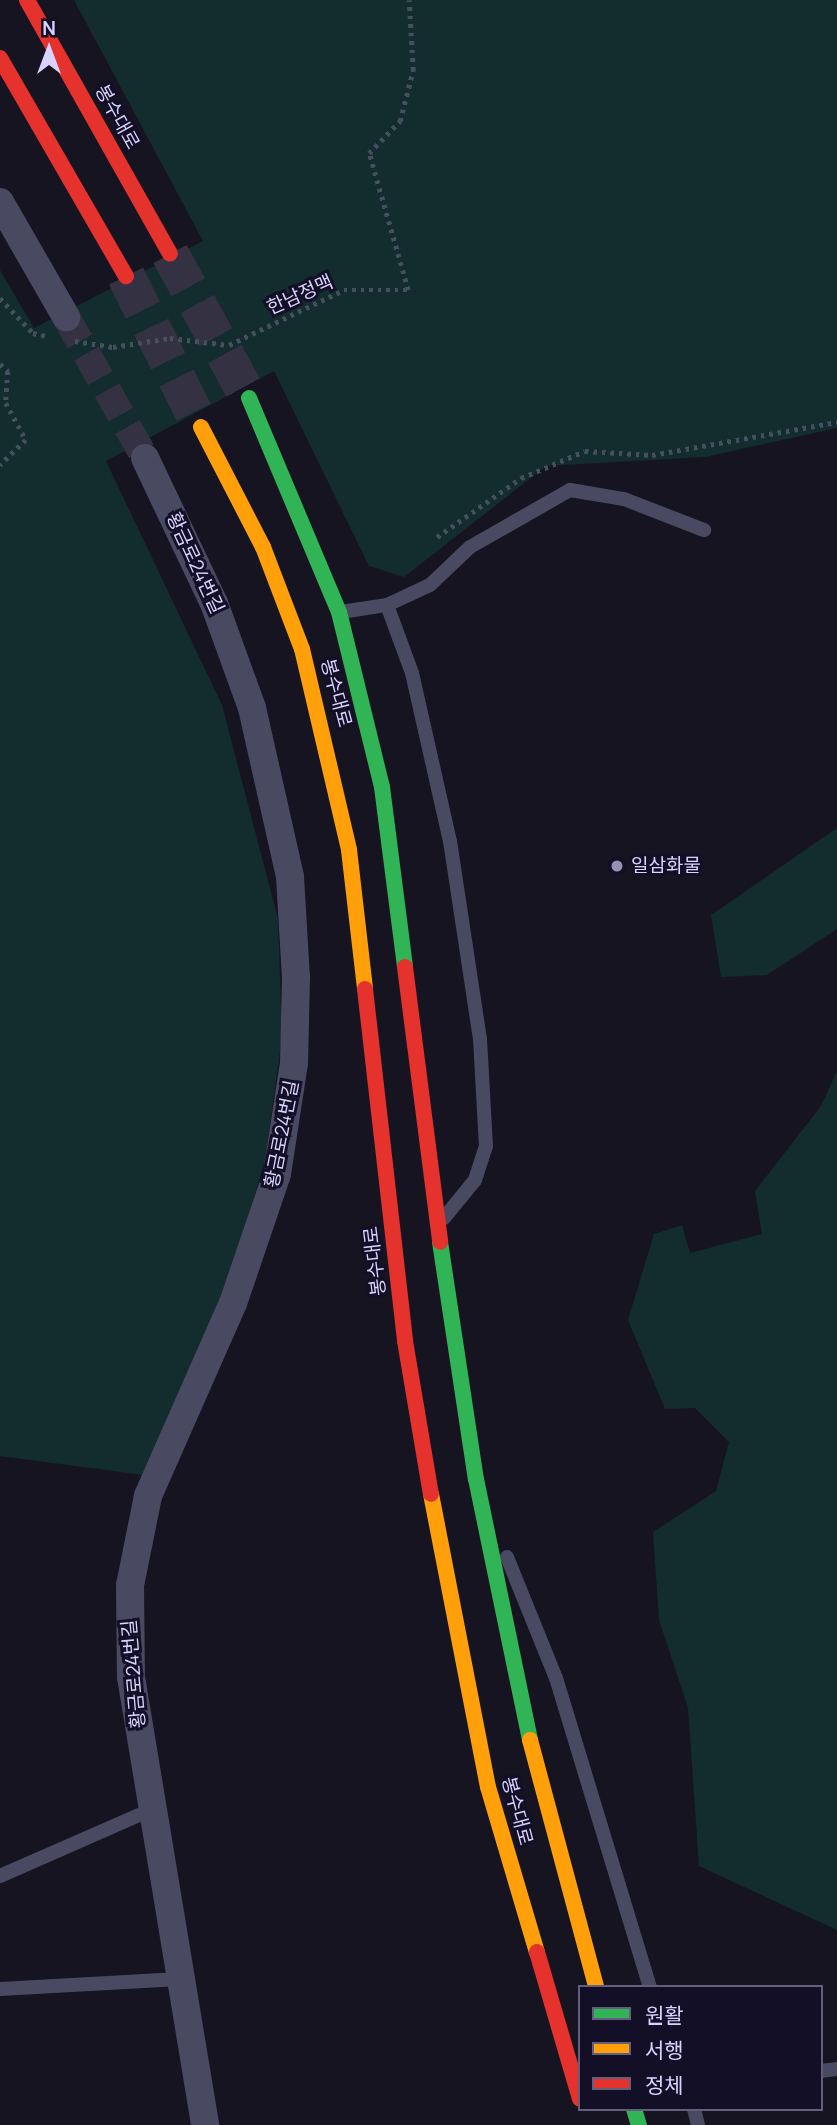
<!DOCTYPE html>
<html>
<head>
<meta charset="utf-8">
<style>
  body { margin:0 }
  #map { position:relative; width:837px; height:2125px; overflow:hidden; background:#161421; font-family:Manrope,"Noto Sans KR",sans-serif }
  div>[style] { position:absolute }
  .green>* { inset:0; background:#132c2d }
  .street-tunnel>* { height:28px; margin-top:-14px; transform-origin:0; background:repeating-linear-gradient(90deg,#333142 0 28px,transparent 0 42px) }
  .secondary-tunnel>* { height:38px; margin-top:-19px; transform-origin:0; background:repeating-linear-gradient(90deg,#333142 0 38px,transparent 0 57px) }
  .path>* { height:4.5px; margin-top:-2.25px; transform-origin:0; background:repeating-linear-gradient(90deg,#44505f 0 3.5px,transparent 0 8.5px) }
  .lane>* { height:14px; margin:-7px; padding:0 7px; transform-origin:7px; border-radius:7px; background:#4a4962 }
  .street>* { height:28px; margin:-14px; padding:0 14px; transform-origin:14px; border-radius:14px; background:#4a4962 }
  .fast>* { height:16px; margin:-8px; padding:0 8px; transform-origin:8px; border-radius:8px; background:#30b455 }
  .slow>* { height:16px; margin:-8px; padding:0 8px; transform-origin:8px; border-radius:8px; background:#ff9f0a }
  .jam>* { height:16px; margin:-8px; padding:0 8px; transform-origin:8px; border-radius:8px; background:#e5322d }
  .dots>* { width:19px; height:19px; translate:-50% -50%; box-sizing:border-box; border:4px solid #130f26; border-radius:50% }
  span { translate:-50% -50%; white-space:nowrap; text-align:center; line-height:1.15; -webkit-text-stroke:6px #130f26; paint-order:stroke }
  .street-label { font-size:19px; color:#d9d4ff }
  .poi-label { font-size:19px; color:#d9d4ff }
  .left { translate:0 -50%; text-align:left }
  .legend { position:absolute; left:578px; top:1985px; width:245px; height:126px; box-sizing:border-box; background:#130f26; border:2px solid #625e7d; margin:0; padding:9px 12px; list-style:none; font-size:21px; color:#d9d4ff }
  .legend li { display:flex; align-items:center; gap:14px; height:35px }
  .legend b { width:35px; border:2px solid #625e7d }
  .north { position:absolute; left:14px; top:14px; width:70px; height:70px; -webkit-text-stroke:5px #130f26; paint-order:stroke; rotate:0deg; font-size:19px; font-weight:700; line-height:28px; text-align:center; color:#d9d4ff }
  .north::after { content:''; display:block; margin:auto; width:24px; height:32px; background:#d9d4ff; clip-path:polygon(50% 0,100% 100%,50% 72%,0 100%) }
</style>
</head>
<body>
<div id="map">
  <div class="green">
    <i style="clip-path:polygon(74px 0,837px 0,837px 428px,705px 457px,546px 466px,404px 577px,369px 566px,274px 371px,106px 461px,222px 705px,278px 919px,282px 1037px,265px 1161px,231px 1272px,151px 1476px,0 1456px,0 270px,34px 328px,203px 241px)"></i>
    <i style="clip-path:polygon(837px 828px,837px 929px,767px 975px,721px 977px,711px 915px)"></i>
    <i style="clip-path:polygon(837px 1071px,837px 1930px,699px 1866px,688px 1708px,659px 1620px,653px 1532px,716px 1491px,729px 1442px,695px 1408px,665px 1409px,628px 1320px,654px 1234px,682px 1225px,690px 1253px,762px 1234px,755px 1191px,821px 1106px)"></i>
  </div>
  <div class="street-tunnel">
    <i style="left:66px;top:317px;width:162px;rotate:60.7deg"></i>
  </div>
  <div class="secondary-tunnel">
    <i style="left:170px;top:254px;width:164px;rotate:61.3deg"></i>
    <i style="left:126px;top:276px;width:169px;rotate:63.6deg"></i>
  </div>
  <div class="path">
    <i style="left:0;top:298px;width:48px;rotate:46.7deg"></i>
    <i style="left:33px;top:333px;width:13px;rotate:13deg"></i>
    <i style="left:75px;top:341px;width:38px;rotate:9deg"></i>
    <i style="left:113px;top:347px;width:58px;rotate:-9deg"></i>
    <i style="left:170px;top:338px;width:59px;rotate:6.8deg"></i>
    <i style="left:229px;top:345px;width:127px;rotate:-25.6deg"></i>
    <i style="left:344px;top:290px;width:64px"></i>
    <i style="left:408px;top:290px;width:142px;rotate:-105.9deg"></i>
    <i style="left:369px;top:153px;width:45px;rotate:-45.9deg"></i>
    <i style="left:400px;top:121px;width:53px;rotate:-75.7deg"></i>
    <i style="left:413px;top:70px;width:70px;rotate:-93.3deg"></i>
    <i style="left:0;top:364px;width:11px;rotate:41deg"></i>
    <i style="left:8px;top:371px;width:32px;rotate:94deg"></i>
    <i style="left:6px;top:403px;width:42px;rotate:61.6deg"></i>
    <i style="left:26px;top:440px;width:36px;rotate:136deg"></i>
    <i style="left:437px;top:537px;width:103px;rotate:-35.1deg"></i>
    <i style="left:521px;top:478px;width:69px;rotate:-22.9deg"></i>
    <i style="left:585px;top:451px;width:67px;rotate:3.4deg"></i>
    <i style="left:652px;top:455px;width:188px;rotate:-10.1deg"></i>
  </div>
  <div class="lane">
    <i style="left:387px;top:605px;width:47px;rotate:-24.9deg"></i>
    <i style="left:430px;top:585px;width:55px;rotate:-43.5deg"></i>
    <i style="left:470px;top:547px;width:115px;rotate:-29.7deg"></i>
    <i style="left:570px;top:490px;width:55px;rotate:9.5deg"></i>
    <i style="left:624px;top:499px;width:86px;rotate:21.2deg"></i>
    <i style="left:341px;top:612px;width:47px;rotate:-8.7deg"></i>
    <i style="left:387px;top:605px;width:72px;rotate:69.8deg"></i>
    <i style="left:412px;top:673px;width:172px;rotate:77.3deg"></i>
    <i style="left:450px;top:841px;width:200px;rotate:81.4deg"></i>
    <i style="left:480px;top:1039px;width:107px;rotate:86.8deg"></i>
    <i style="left:486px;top:1146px;width:36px;rotate:108deg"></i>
    <i style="left:475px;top:1180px;width:49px;rotate:129.2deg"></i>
    <i style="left:507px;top:1557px;width:131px;rotate:68deg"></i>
    <i style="left:556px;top:1678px;width:323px;rotate:73.1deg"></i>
    <i style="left:0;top:1876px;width:164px;rotate:-23.7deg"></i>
    <i style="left:0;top:1989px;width:180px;rotate:-3.2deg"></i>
    <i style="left:821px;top:2071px;width:16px;rotate:-7deg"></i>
    <i style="left:694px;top:2109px;width:16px;rotate:76deg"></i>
  </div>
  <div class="street">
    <i style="left:0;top:202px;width:133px;rotate:60.1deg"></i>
    <i style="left:145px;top:458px;width:161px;rotate:64.6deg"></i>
    <i style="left:214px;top:603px;width:112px;rotate:70.1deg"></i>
    <i style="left:252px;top:708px;width:173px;rotate:77.3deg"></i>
    <i style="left:290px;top:877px;width:100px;rotate:86.6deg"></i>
    <i style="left:296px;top:977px;width:86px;rotate:91.3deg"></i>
    <i style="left:294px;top:1063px;width:112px;rotate:98.7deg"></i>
    <i style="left:277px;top:1174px;width:136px;rotate:108.8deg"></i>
    <i style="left:233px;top:1303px;width:211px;rotate:113.8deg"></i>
    <i style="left:148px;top:1496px;width:91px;rotate:101.4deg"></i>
    <i style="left:130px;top:1585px;width:92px;rotate:89.4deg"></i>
    <i style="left:131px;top:1677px;width:454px;rotate:80.6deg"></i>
  </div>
  <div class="fast">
    <i style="left:249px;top:398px;width:232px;rotate:67.2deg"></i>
    <i style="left:339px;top:612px;width:180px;rotate:76.2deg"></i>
    <i style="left:382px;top:787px;width:181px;rotate:82.7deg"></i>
    <i style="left:440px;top:1242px;width:240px;rotate:81.4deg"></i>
    <i style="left:476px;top:1479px;width:267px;rotate:78.3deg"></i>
    <i style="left:634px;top:2109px;width:17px;rotate:73deg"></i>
  </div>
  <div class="slow">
    <i style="left:201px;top:427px;width:135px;rotate:62.7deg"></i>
    <i style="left:263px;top:547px;width:109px;rotate:69.1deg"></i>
    <i style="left:302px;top:649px;width:206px;rotate:76.8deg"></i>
    <i style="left:349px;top:850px;width:140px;rotate:83.4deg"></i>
    <i style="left:431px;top:1494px;width:298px;rotate:79deg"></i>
    <i style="left:488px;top:1787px;width:172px;rotate:73.5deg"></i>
    <i style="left:530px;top:1740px;width:256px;rotate:75deg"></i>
  </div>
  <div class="jam">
    <i style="left:27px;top:0;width:291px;rotate:60.6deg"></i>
    <i style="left:0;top:58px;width:252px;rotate:60deg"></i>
    <i style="left:405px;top:967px;width:277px;rotate:82.7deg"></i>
    <i style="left:365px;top:989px;width:354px;rotate:83.5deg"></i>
    <i style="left:405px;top:1341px;width:155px;rotate:80.4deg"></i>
    <i style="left:537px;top:1952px;width:153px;rotate:73.7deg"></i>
  </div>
  <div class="dots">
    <i style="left:617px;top:866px;background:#9591b1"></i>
  </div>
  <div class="street-label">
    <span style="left:117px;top:117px;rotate:61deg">봉수대로</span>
    <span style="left:300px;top:295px;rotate:-24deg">한남정맥</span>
    <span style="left:195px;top:563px;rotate:65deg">황금로24번길</span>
    <span style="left:336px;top:693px;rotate:75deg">봉수대로</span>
    <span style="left:282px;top:1134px;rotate:-79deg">황금로24번길</span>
    <span style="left:375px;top:1261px;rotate:-97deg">봉수대로</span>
    <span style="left:134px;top:1674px;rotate:-95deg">황금로24번길</span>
    <span style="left:517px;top:1811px;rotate:75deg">봉수대로</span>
  </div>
  <div class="poi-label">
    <span class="left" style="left:631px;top:866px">일삼화물</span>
  </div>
  <ul class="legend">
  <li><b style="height:9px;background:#30b455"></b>원활</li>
  <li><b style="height:9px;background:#ff9f0a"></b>서행</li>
  <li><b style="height:9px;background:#e5322d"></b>정체</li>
  </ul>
  <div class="north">N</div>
</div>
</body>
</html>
